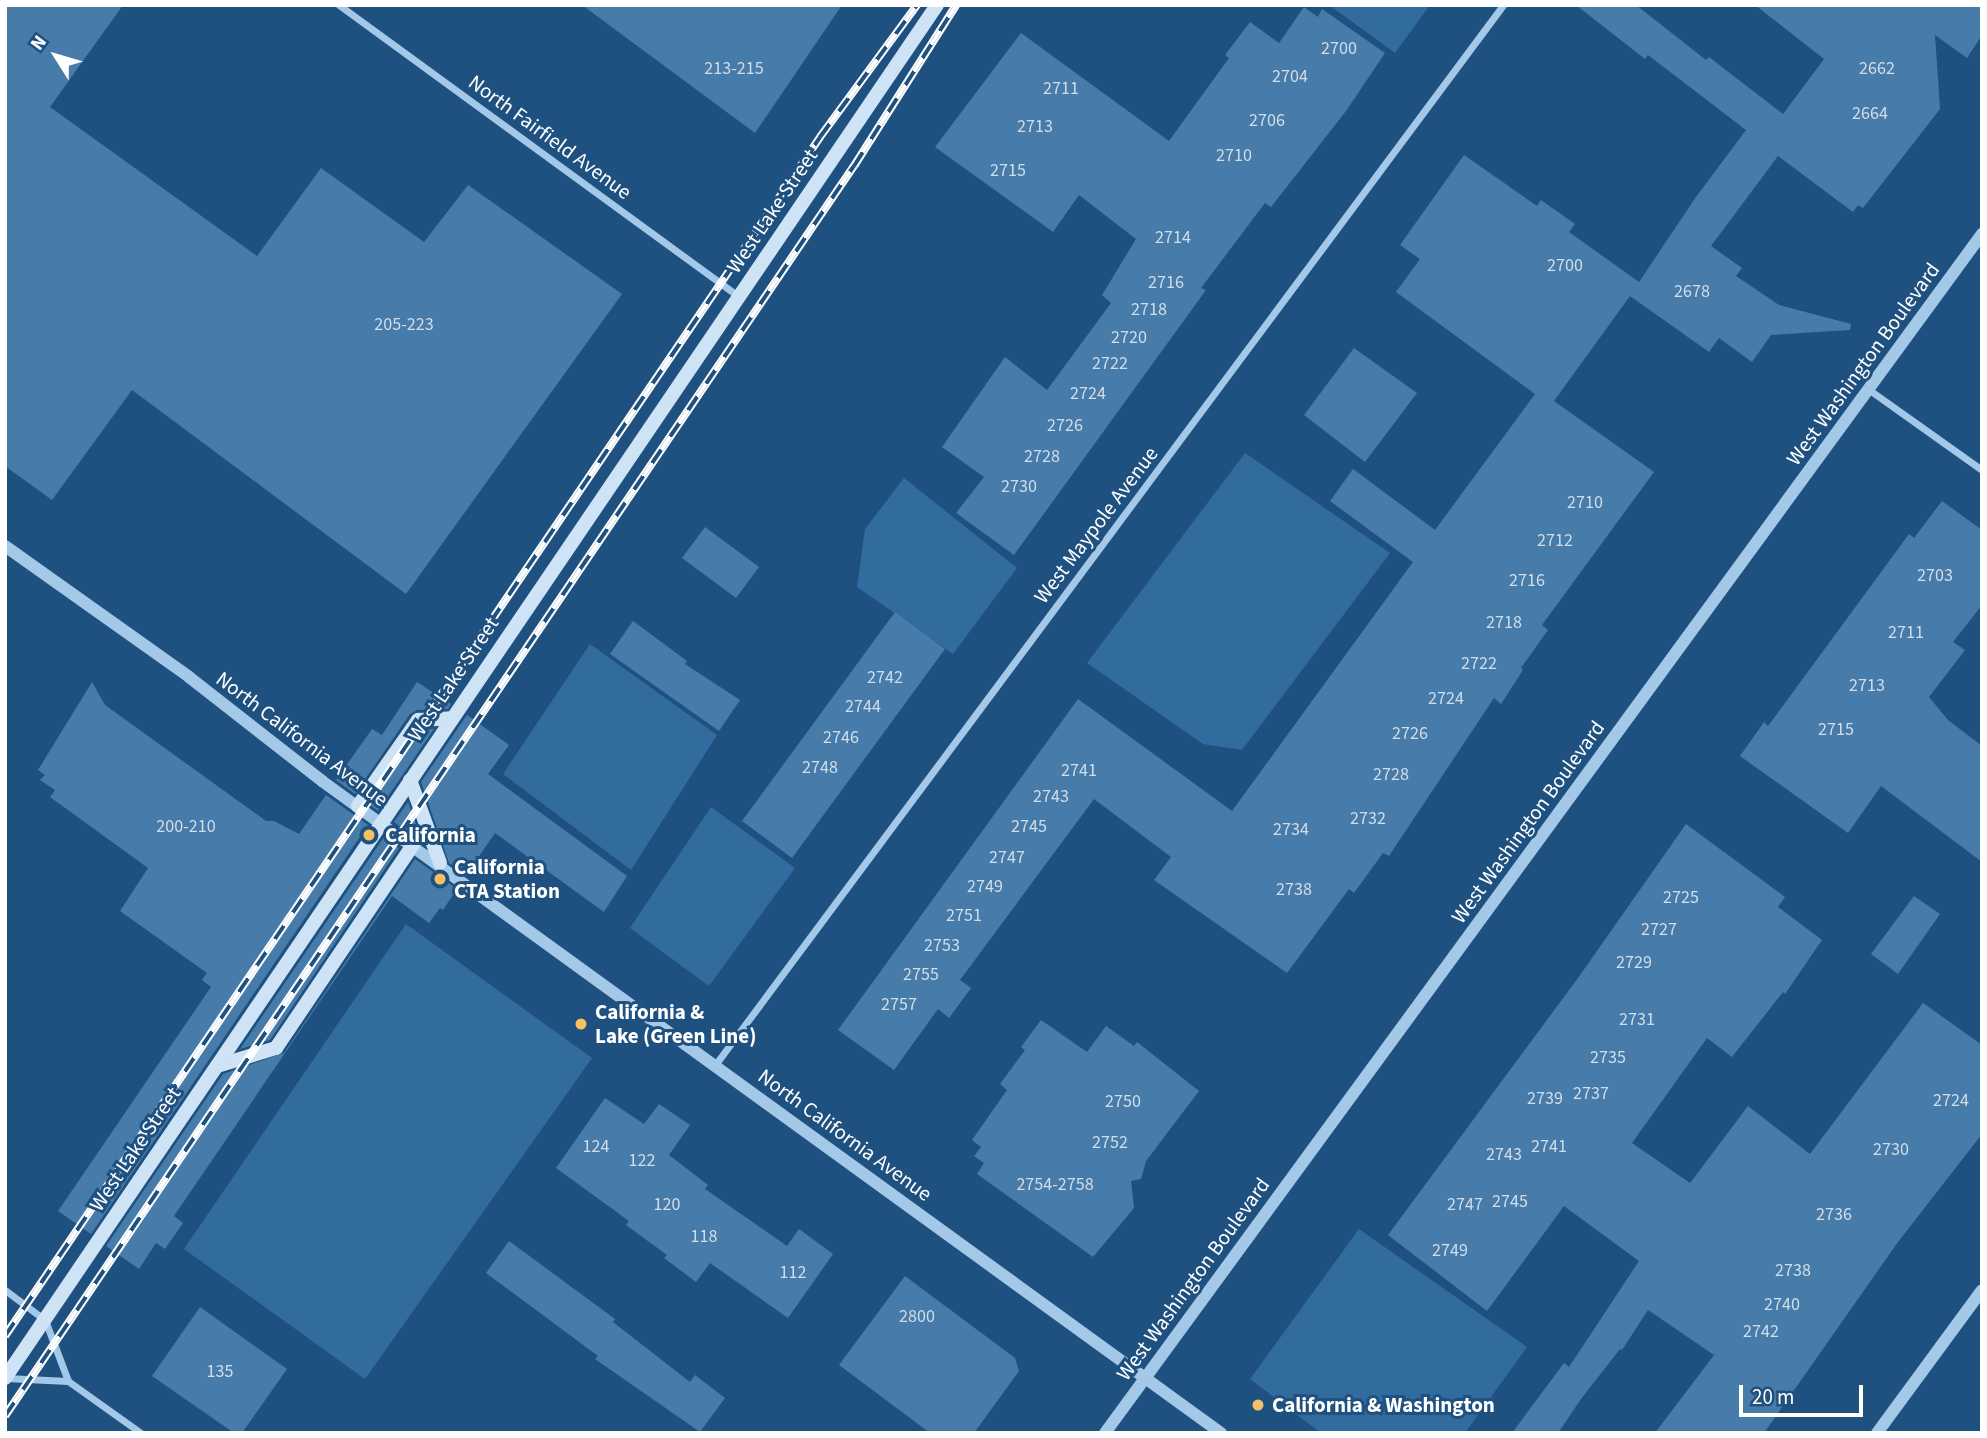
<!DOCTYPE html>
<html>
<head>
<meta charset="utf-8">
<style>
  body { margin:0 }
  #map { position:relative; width:1987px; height:1438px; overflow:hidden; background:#1f5180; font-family:"Source Sans 3",sans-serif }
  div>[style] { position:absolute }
  .green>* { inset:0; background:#326b9e }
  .building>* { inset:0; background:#477ba9 }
  .minor>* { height:7px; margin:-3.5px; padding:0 3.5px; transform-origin:3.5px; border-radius:3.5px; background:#a3c8e8 }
  .tertiary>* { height:12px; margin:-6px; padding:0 6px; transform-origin:6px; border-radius:6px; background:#a3c8e8 }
  .secondary>* { height:14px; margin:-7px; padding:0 7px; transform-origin:7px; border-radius:7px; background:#cee3f6 }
  .rail>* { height:8px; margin-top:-4px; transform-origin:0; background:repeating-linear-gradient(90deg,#1f5180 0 16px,#fff 0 32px); box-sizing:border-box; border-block:2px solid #fff }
  .dots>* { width:19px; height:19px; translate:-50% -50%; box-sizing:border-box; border:4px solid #1f5180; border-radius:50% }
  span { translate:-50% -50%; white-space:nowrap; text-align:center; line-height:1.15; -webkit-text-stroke:6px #1f5180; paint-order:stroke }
  .number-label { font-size:18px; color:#d1deea }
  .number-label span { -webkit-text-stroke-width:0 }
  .street-label { font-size:21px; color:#fff }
  .poi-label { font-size:21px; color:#fff; font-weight:700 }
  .left { translate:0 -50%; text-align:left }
  .frame { position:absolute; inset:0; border:7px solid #fff; pointer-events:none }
  .north { position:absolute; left:21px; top:21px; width:70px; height:70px; -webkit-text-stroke:5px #1f5180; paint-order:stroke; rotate:307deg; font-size:19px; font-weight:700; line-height:28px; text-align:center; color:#fff }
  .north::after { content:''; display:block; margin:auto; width:24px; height:32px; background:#fff; clip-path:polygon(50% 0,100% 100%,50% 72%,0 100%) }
  .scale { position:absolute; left:1739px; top:1385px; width:124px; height:32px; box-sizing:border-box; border:4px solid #fff; border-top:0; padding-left:9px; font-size:21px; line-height:24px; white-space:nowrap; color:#fff; -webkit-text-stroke:5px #1f5180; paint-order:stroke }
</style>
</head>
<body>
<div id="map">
  <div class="green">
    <i style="clip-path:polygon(1329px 5px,1430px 5px,1395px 53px)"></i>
    <i style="clip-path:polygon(1245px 453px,1390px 553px,1242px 750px,1203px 744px,1087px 663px)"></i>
    <i style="clip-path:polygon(904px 478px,1017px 568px,953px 654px,857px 587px,865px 529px)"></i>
    <i style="clip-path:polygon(590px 644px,717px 735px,631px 870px,503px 774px)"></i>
    <i style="clip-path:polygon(711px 807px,795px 868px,709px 986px,630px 928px)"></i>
    <i style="clip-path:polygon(406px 924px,592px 1058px,365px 1379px,184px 1249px)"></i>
    <i style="clip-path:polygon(1359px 1229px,1527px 1347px,1465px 1433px,1321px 1433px,1250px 1379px)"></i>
  </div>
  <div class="building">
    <i style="clip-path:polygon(5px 5px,123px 5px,50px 107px,257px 256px,321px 168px,424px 242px,468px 185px,622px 294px,406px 594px,132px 390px,52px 500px,5px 466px)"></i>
    <i style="clip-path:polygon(582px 5px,842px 5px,755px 133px)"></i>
    <i style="clip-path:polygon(1576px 5px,1636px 5px,1706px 60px,1709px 57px,1783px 114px,1824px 59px,1755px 5px,1982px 5px,1982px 35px,1967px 58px,1935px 35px,1940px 109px,1863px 208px,1858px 205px,1853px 212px,1778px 156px,1711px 246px,1742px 268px,1736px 276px,1779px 305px,1851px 324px,1850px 330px,1771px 335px,1752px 362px,1719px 338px,1709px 352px,1630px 296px,1554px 401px,1654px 472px,1542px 625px,1548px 630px,1521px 668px,1523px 670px,1501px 704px,1494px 698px,1389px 856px,1383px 853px,1354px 893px,1349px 889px,1287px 973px,1154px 880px,1171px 857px,1094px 799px,960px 980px,971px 988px,949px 1018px,938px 1009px,894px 1070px,838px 1030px,1078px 699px,1232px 811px,1413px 562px,1330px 501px,1353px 469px,1435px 530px,1535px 394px,1396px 292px,1420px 259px,1400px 245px,1464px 155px,1537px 206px,1541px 200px,1575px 224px,1569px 232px,1639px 282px,1696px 197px,1746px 130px,1648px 55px,1645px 59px)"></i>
    <i style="clip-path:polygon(1304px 7px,1318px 17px,1322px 9px,1385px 53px,1346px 111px,1300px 170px,1271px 207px,1265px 203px,1201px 288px,1206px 290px,1014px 555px,956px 513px,984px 477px,942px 447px,1005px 357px,1047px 390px,1111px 303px,1102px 295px,1136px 239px,1079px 195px,1053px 232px,935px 147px,1021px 33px,1169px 141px,1229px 58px,1225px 55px,1250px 22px,1279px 43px)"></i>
    <i style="clip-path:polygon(1354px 348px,1417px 393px,1365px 462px,1304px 415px)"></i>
    <i style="clip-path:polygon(1942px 501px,1982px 530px,1982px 605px,1953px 642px,1965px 650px,1929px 697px,1948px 720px,1982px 746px,1982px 862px,1881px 786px,1848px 833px,1740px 756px,1764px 722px,1768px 726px,1909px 534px,1914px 538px)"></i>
    <i style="clip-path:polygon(705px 527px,759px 567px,736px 598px,682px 558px)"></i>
    <i style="clip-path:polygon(895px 612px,945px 649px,792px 858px,742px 821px)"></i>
    <i style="clip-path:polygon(633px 621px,687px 661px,685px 664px,740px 700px,719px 731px,610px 654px)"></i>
    <i style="clip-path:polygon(92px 682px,105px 705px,266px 821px,274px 821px,299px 834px,326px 795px,368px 825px,91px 1234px,58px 1211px,211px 987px,202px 980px,207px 973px,120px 911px,148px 868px,50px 797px,55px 790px,40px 780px,45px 775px,38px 770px)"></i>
    <i style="clip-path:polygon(417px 682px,451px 704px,448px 709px,417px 710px,410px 714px,355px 794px,336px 780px,372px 729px,382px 735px)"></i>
    <i style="clip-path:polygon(467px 715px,509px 745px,488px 774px,627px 876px,604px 912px,495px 833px,466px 875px,449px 863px,421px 782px)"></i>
    <i style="clip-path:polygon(423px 729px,434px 729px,378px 811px,370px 805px)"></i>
    <i style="clip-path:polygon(408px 802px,423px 843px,394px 822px)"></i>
    <i style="clip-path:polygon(1686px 824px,1785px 897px,1778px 907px,1822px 940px,1785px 994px,1783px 992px,1732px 1057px,1707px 1038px,1632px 1143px,1690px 1183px,1748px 1106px,1810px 1154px,1923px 1003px,1982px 1045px,1982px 1134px,1898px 1242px,1764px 1433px,1655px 1433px,1714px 1355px,1648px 1310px,1622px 1350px,1620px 1349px,1581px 1399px,1558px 1433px,1512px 1433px,1564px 1363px,1569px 1367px,1639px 1261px,1564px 1206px,1487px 1311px,1388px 1235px,1578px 978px)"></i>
    <i style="clip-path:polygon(384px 837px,399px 848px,270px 1040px,240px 1049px)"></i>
    <i style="clip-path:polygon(415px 859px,457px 889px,443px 910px,440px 908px,429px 923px,392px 896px,174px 1216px,183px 1223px,165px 1249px,156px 1243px,139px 1269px,106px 1246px,223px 1074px,284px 1053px)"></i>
    <i style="clip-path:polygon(1914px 896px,1940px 914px,1898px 974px,1871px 954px)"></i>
    <i style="clip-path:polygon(1041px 1020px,1087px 1052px,1106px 1026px,1134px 1046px,1137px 1042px,1199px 1091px,1146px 1161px,1141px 1179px,1131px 1181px,1134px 1208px,1093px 1257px,977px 1174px,984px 1163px,974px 1156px,981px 1147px,972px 1140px,1007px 1090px,1000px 1084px,1025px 1050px,1021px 1047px)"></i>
    <i style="clip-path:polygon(605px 1098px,644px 1124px,659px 1104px,690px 1125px,669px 1155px,708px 1185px,705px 1189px,787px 1246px,799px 1229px,833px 1254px,788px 1318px,710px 1263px,696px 1282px,664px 1258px,667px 1255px,626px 1225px,629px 1221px,556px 1168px)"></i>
    <i style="clip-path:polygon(509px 1241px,615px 1319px,613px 1322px,690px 1382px,695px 1375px,725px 1398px,700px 1432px,595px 1359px,598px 1356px,486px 1273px)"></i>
    <i style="clip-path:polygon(905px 1276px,1015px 1358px,1019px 1371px,974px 1433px,930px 1433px,839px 1365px)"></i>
    <i style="clip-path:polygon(200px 1307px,287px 1369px,242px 1433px,234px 1433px,152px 1376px)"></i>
  </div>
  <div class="minor">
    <i style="left:339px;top:5px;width:495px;rotate:36.1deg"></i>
    <i style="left:1868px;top:389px;width:140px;rotate:35.4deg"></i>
    <i style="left:715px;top:1065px;width:1321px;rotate:-53.37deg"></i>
    <i style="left:5px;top:1290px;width:50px;rotate:36.9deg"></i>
    <i style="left:45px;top:1320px;width:65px;rotate:69.3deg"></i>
    <i style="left:68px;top:1381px;width:90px;rotate:35.5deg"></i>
    <i style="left:6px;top:1378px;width:62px;rotate:2.8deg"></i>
  </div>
  <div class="tertiary">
    <i style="left:5px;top:546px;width:226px;rotate:35.4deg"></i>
    <i style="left:189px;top:677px;width:169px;rotate:38deg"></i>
    <i style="left:322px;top:781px;width:1111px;rotate:35.95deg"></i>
    <i style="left:1105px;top:1433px;width:1486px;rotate:-53.82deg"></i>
    <i style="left:1877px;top:1433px;width:177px;rotate:-53.7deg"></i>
  </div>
  <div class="secondary">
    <i style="left:410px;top:780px;width:88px;rotate:70.1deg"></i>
    <i style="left:358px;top:806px;width:105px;rotate:-55.1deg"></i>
    <i style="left:418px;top:720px;width:34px;rotate:-3deg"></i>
    <i style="left:217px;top:1066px;width:62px;rotate:-17deg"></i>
    <i style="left:276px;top:1048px;width:245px;rotate:-56deg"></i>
    <i style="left:5px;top:1378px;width:1659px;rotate:-55.83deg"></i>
  </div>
  <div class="rail">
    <i style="left:5px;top:1336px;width:1450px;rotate:-55.79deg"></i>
    <i style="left:820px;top:137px;width:164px;rotate:-53.7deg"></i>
    <i style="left:5px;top:1416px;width:1511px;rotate:-55.82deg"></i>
    <i style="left:854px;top:166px;width:191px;rotate:-57.6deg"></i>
  </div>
  <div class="dots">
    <i style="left:369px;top:835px;background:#f7c063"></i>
    <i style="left:440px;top:879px;background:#f7c063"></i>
    <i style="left:581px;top:1024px;background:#f7c063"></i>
    <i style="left:1258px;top:1405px;background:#f7c063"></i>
  </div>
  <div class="number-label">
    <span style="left:1339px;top:49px">2700</span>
    <span style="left:734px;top:69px">213-215</span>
    <span style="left:1877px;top:69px">2662</span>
    <span style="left:1290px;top:77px">2704</span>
    <span style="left:1061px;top:89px">2711</span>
    <span style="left:1870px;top:114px">2664</span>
    <span style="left:1267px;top:121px">2706</span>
    <span style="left:1035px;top:127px">2713</span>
    <span style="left:1234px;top:156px">2710</span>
    <span style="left:1008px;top:171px">2715</span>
    <span style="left:1173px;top:238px">2714</span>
    <span style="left:1565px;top:266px">2700</span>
    <span style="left:1166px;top:283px">2716</span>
    <span style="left:1692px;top:292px">2678</span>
    <span style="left:1149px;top:310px">2718</span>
    <span style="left:404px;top:325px">205-223</span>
    <span style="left:1129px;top:338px">2720</span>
    <span style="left:1110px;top:364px">2722</span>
    <span style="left:1088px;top:394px">2724</span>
    <span style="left:1065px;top:426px">2726</span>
    <span style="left:1042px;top:457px">2728</span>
    <span style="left:1019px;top:487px">2730</span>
    <span style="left:1585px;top:503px">2710</span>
    <span style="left:1555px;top:541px">2712</span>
    <span style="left:1935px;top:576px">2703</span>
    <span style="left:1527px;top:581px">2716</span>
    <span style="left:1504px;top:623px">2718</span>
    <span style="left:1906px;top:633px">2711</span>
    <span style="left:1479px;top:664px">2722</span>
    <span style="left:885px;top:678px">2742</span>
    <span style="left:1867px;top:686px">2713</span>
    <span style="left:1446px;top:699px">2724</span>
    <span style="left:863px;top:707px">2744</span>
    <span style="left:1836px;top:730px">2715</span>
    <span style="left:1410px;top:734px">2726</span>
    <span style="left:841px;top:738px">2746</span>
    <span style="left:820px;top:768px">2748</span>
    <span style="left:1079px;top:771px">2741</span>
    <span style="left:1391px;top:775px">2728</span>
    <span style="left:1051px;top:797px">2743</span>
    <span style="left:1368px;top:819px">2732</span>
    <span style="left:186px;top:827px">200-210</span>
    <span style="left:1029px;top:827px">2745</span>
    <span style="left:1291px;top:830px">2734</span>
    <span style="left:1007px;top:858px">2747</span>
    <span style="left:985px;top:887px">2749</span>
    <span style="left:1294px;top:890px">2738</span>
    <span style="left:1681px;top:898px">2725</span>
    <span style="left:964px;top:916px">2751</span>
    <span style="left:1659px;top:930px">2727</span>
    <span style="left:942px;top:946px">2753</span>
    <span style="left:1634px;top:963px">2729</span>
    <span style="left:921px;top:975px">2755</span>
    <span style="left:899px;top:1005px">2757</span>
    <span style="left:1637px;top:1020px">2731</span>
    <span style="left:1608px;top:1058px">2735</span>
    <span style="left:1591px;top:1094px">2737</span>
    <span style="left:1545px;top:1099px">2739</span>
    <span style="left:1951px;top:1101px">2724</span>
    <span style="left:1123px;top:1102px">2750</span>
    <span style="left:1110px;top:1143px">2752</span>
    <span style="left:596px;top:1147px">124</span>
    <span style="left:1549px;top:1147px">2741</span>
    <span style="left:1891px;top:1150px">2730</span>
    <span style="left:1504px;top:1155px">2743</span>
    <span style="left:642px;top:1161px">122</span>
    <span style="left:1055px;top:1185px">2754-2758</span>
    <span style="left:1510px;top:1202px">2745</span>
    <span style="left:667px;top:1205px">120</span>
    <span style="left:1465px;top:1205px">2747</span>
    <span style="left:1834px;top:1215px">2736</span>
    <span style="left:704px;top:1237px">118</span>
    <span style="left:1450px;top:1251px">2749</span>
    <span style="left:1793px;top:1271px">2738</span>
    <span style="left:793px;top:1273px">112</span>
    <span style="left:1782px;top:1305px">2740</span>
    <span style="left:917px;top:1317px">2800</span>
    <span style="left:1761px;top:1332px">2742</span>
    <span style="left:220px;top:1372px">135</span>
  </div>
  <div class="street-label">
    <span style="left:550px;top:137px;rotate:36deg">North Fairfield Avenue</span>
    <span style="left:772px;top:211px;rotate:-56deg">West Lake Street</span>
    <span style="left:1863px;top:364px;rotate:-54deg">West Washington Boulevard</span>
    <span style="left:1096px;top:525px;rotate:-53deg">West Maypole Avenue</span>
    <span style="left:453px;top:679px;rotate:-56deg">West Lake Street</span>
    <span style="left:302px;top:739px;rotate:37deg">North California Avenue</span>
    <span style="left:1528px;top:822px;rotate:-54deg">West Washington Boulevard</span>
    <span style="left:845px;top:1135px;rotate:36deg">North California Avenue</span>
    <span style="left:135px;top:1149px;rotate:-56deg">West Lake Street</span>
    <span style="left:1193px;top:1279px;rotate:-54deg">West Washington Boulevard</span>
  </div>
  <div class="poi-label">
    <span class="left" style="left:385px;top:835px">California</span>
    <span class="left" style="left:454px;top:879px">California<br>CTA Station</span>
    <span class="left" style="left:595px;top:1024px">California &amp;<br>Lake (Green Line)</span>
    <span class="left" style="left:1272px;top:1405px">California &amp; Washington</span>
  </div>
  <div class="frame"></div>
  <div class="north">N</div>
  <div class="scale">20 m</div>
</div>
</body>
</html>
